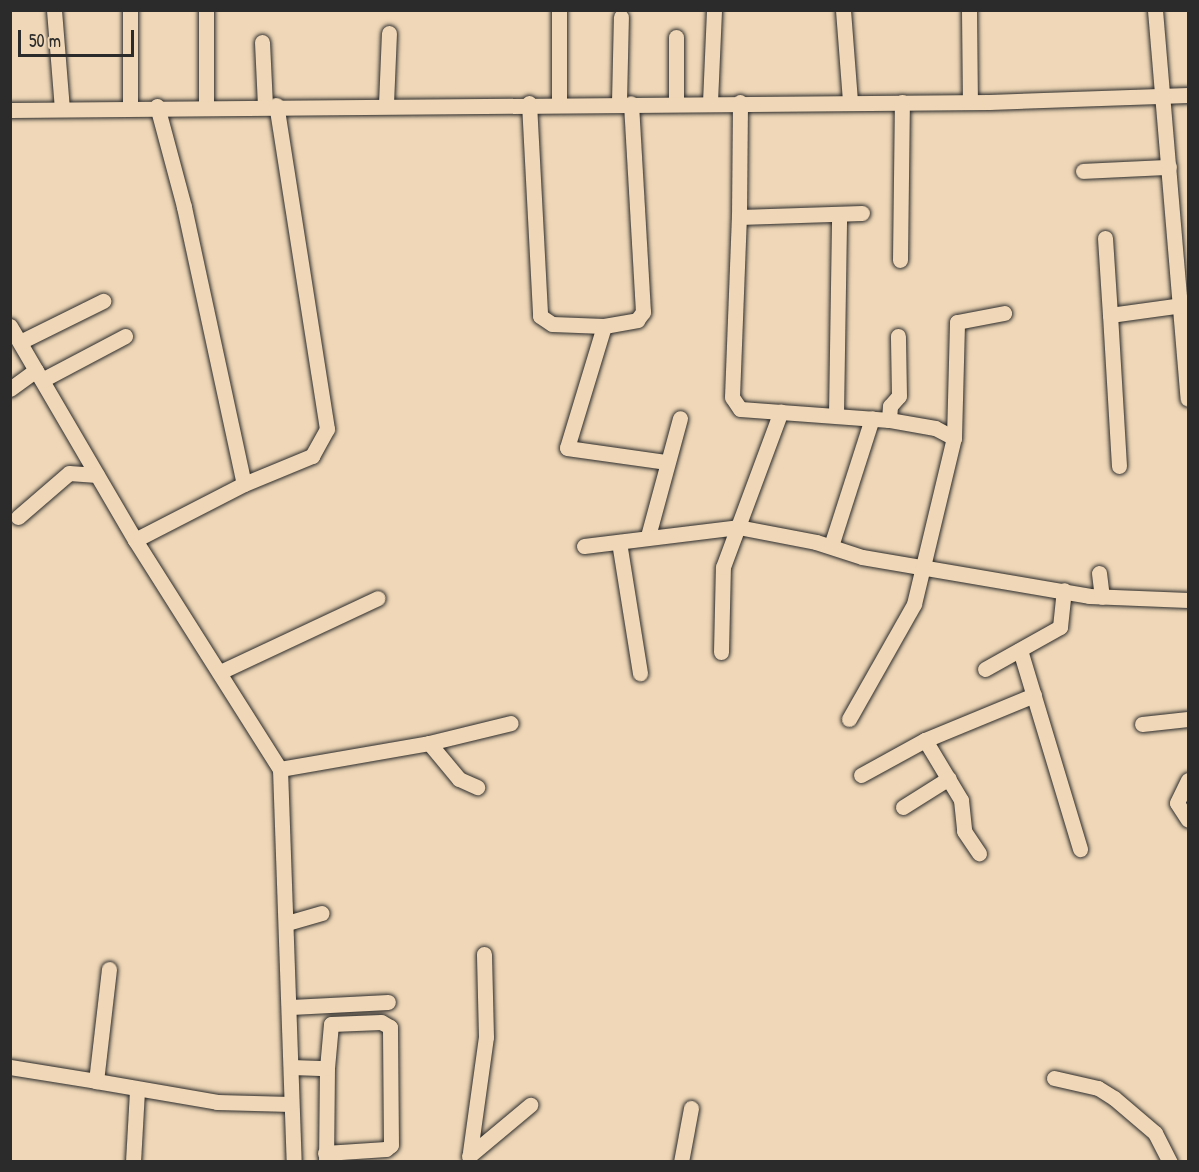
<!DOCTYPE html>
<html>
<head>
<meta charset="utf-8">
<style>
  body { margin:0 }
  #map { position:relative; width:1199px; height:1172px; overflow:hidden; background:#efd7b7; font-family:"Patrick Hand",sans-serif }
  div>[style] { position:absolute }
  .roads { filter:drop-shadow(0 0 2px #2b2b2b) drop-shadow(0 0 2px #2b2b2b) }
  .minor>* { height:15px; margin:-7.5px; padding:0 7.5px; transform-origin:7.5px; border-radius:7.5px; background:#efd7b7 }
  span { translate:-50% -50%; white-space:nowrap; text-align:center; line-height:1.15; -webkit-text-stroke:5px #efd7b7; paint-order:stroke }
  .frame { position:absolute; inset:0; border:12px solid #2b2b2b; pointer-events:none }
  .scale { position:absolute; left:18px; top:30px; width:116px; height:27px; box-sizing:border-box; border:3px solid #2b2b2b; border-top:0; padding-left:8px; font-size:18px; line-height:21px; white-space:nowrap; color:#2b2b2b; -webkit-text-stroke:4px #efd7b7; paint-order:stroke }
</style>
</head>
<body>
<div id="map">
  <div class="roads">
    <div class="minor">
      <i style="left:54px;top:10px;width:99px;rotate:85.4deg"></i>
      <i style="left:130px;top:10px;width:97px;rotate:90deg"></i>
      <i style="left:843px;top:10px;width:92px;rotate:85.6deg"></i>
      <i style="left:969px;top:10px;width:92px;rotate:89.4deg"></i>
      <i style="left:1155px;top:10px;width:390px;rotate:85.2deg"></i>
      <i style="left:676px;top:37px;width:65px;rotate:90deg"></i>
      <i style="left:262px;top:42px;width:63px;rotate:87.3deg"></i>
      <i style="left:619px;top:102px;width:85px;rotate:-88.7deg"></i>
      <i style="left:710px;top:102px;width:92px;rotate:-87.5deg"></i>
      <i style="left:529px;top:103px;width:213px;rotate:87deg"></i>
      <i style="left:540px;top:316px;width:14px;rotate:34deg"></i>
      <i style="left:552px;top:324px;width:52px;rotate:2.2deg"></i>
      <i style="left:604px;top:326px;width:34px;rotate:-10deg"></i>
      <i style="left:637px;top:320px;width:10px;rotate:-53deg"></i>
      <i style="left:643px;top:312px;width:209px;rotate:-93.3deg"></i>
      <i style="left:559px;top:103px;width:93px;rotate:-90deg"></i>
      <i style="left:386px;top:104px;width:71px;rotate:-87.6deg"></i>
      <i style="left:157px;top:106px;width:105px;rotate:75deg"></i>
      <i style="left:184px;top:207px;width:283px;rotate:77.8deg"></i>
      <i style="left:206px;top:106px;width:96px;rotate:-90deg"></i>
      <i style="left:10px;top:110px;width:979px;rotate:-0.47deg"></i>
      <i style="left:989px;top:102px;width:199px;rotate:-2deg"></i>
      <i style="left:1083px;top:171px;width:86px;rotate:-2.7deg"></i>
      <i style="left:739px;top:217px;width:115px;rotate:-89.5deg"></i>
      <i style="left:1105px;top:238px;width:77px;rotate:86.3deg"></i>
      <i style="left:900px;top:260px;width:158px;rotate:-89.3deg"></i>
      <i style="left:10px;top:326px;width:248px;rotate:59.7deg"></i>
      <i style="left:135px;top:540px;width:271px;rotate:57.7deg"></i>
      <i style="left:280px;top:769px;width:393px;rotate:88deg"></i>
      <i style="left:604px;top:326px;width:127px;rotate:106.9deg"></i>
      <i style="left:567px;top:448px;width:101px;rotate:8deg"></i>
      <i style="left:20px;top:342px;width:93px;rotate:-26.3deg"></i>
      <i style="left:42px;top:380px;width:94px;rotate:-27.9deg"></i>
      <i style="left:10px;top:389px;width:32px;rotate:-36deg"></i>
      <i style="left:836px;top:414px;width:199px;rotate:-89.1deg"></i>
      <i style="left:889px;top:420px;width:14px;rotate:-86deg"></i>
      <i style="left:890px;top:406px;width:13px;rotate:-48deg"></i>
      <i style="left:899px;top:396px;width:60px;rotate:-91deg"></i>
      <i style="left:954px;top:438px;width:116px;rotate:-88.5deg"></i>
      <i style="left:957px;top:322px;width:48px;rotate:-10.8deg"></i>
      <i style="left:1119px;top:466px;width:151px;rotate:-93.4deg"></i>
      <i style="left:1110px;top:315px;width:73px;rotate:-7.9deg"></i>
      <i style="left:18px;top:517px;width:67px;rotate:-40.8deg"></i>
      <i style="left:69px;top:473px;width:28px;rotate:4deg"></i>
      <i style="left:648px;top:536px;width:122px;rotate:-74.8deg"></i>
      <i style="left:135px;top:540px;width:123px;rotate:-27.2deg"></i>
      <i style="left:244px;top:484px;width:74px;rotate:-22.4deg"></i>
      <i style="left:312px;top:456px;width:31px;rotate:-61deg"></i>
      <i style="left:327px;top:429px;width:328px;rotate:-98.9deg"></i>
      <i style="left:619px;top:542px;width:133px;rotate:80.9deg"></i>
      <i style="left:584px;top:546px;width:155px;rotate:-7deg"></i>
      <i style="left:738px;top:527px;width:79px;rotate:10.9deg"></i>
      <i style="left:816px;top:542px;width:48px;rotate:18.1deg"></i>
      <i style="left:862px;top:557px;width:230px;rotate:9.7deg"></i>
      <i style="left:1089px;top:596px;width:99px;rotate:2.3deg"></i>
      <i style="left:831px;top:546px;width:134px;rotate:-72.2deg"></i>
      <i style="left:1099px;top:573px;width:24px;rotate:83deg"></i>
      <i style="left:1020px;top:650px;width:208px;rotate:73.2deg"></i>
      <i style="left:721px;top:652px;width:85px;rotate:-88.7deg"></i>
      <i style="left:723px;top:567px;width:166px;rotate:-69.6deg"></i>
      <i style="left:985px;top:669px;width:86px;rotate:-29.2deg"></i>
      <i style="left:1060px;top:627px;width:37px;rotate:-84deg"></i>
      <i style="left:220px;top:672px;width:174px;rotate:-25.1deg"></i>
      <i style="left:849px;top:719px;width:132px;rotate:-60.5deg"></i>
      <i style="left:914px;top:604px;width:171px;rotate:-76.5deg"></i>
      <i style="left:954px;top:438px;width:21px;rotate:-152deg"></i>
      <i style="left:935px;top:428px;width:47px;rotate:-170.1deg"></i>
      <i style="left:889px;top:420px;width:149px;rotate:-175.8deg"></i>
      <i style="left:740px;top:409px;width:14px;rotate:-124deg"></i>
      <i style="left:732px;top:397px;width:180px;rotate:-87.8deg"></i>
      <i style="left:739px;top:217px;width:123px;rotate:-1.9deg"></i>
      <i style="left:1142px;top:724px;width:46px;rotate:-6.2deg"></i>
      <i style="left:925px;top:740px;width:70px;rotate:59deg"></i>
      <i style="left:961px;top:800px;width:31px;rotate:84deg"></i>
      <i style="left:964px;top:831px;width:27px;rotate:56deg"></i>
      <i style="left:429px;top:743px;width:84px;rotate:-13.7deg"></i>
      <i style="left:280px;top:769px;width:151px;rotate:-9.9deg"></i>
      <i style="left:429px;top:743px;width:47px;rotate:50.2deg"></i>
      <i style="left:459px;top:779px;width:20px;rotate:24deg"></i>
      <i style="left:861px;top:775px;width:73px;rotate:-28.7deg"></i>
      <i style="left:925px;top:740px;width:118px;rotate:-22.4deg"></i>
      <i style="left:1188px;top:780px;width:25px;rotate:116deg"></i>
      <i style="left:1177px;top:803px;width:20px;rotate:57deg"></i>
      <i style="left:903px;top:807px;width:54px;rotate:-32.2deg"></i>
      <i style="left:287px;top:923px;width:36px;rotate:-16deg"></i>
      <i style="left:109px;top:969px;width:113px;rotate:96.6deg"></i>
      <i style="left:96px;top:1081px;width:123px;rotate:9.8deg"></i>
      <i style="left:217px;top:1102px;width:74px;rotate:1.5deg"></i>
      <i style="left:291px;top:1007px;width:97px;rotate:-3deg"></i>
      <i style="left:10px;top:1067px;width:87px;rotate:9.2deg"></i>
      <i style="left:291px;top:1067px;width:36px;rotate:2deg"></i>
      <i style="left:327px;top:1068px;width:94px;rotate:90.6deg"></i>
      <i style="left:1054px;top:1078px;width:45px;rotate:12.8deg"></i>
      <i style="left:1098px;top:1088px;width:19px;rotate:32deg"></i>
      <i style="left:1114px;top:1098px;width:54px;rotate:40.5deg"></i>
      <i style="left:1155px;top:1133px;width:33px;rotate:63deg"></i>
      <i style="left:470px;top:1152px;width:116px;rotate:-82.1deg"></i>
      <i style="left:486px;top:1037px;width:83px;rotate:-91.4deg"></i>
      <i style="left:325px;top:1153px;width:61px;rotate:-3.8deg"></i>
      <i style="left:386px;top:1149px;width:6px;rotate:-39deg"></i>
      <i style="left:391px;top:1145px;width:118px;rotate:-90.5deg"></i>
      <i style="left:390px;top:1027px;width:10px;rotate:-151deg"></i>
      <i style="left:381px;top:1022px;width:50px;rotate:177.7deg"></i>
      <i style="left:331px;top:1024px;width:44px;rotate:95.2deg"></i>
      <i style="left:469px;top:1156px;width:80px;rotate:-39.9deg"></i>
      <i style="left:133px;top:1162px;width:71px;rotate:-86.8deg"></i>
      <i style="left:681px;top:1162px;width:55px;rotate:-79.5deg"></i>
    </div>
  </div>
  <div class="frame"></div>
  <div class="scale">50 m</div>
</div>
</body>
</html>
